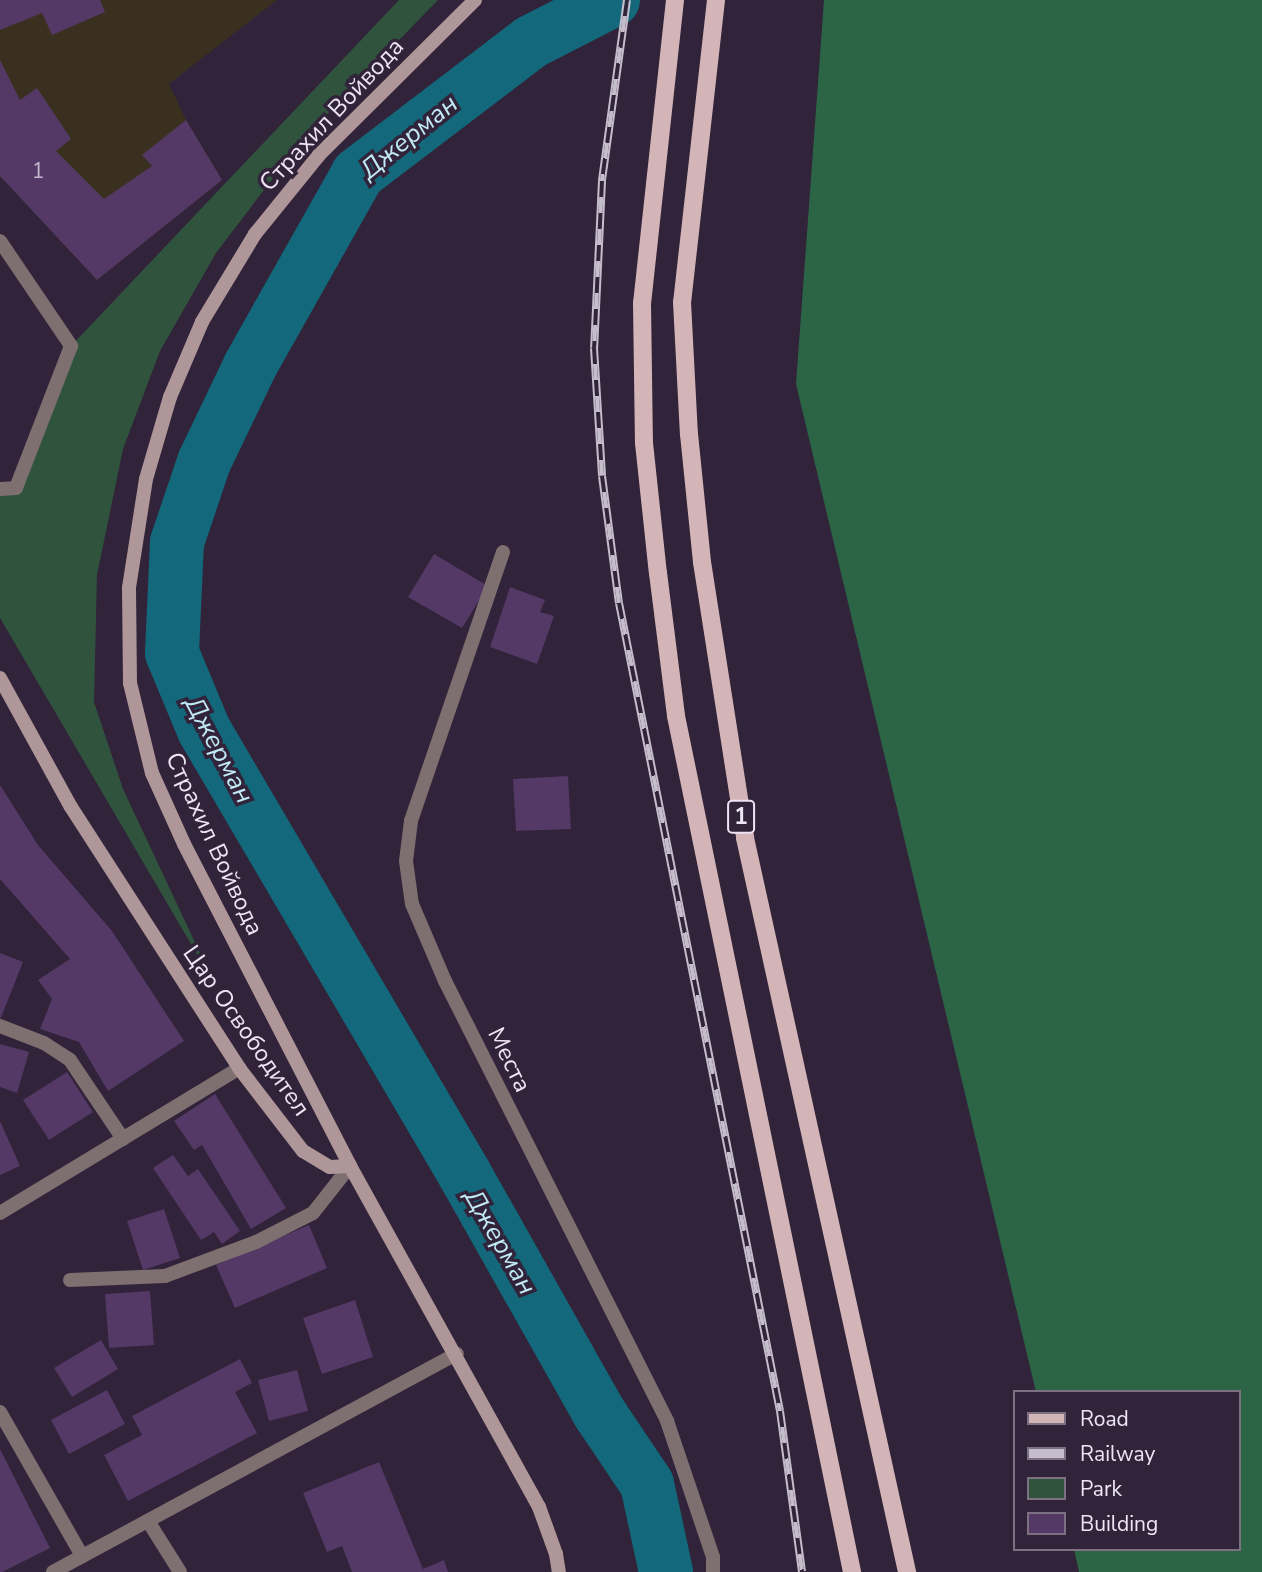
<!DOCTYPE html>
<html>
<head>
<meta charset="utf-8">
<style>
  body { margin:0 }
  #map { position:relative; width:1262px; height:1572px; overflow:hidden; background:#312339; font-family:"Nunito Sans",sans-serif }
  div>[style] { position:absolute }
  .education>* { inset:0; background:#393020 }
  .green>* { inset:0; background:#30533e }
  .forest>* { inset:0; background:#2b6546 }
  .river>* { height:54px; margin:-27px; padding:0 27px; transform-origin:27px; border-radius:27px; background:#13687b }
  .building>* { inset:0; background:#543865 }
  .lane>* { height:14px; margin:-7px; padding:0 7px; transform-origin:7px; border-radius:7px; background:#7e6f70 }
  .street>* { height:14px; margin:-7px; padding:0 7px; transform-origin:7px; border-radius:7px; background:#7e6f70 }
  .secondary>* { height:14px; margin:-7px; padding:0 7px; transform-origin:7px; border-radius:7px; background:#af9698 }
  .primary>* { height:18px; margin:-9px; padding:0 9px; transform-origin:9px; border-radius:9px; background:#d4b5b7 }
  .rail>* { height:8px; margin-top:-4px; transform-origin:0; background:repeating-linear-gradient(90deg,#312339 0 16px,#c6bdcc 0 32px); box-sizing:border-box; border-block:2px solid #c6bdcc }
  span { translate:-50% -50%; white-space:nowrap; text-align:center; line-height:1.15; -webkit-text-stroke:7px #312339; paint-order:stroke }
  .number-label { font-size:21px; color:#c7bad0 }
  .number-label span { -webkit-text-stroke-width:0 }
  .shield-label span { padding:2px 5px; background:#312339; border:2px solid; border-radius:5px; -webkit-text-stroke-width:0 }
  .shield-label { font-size:23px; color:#ede5f3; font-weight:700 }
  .street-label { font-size:24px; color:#ede5f3 }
  .water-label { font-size:26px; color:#c2eaf6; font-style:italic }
  .legend { position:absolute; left:1013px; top:1390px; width:228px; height:161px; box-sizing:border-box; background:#312339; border:2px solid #7c7183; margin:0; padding:9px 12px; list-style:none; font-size:21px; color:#ede5f3 }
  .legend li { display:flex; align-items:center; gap:14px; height:35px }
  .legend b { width:35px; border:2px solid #7c7183 }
</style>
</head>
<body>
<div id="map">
  <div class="education">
    <i style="clip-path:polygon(0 0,277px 0,169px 84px,186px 120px,222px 180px,97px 280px,0 176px)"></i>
  </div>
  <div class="green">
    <i style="clip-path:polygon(399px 0,438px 0,302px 140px,216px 253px,160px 351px,123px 449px,97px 575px,94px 702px,123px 789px,215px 985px,0 618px,0 489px,16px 488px,71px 346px)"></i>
  </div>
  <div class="forest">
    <i style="clip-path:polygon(824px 0,1262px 0,1262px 1572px,1079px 1572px,1074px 1549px,1239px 1549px,1239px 1392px,1036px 1392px,796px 384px)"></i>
  </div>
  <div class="river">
    <i style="left:613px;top:0;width:92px;rotate:152.9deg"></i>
    <i style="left:531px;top:42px;width:218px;rotate:142.7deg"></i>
    <i style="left:358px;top:174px;width:220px;rotate:119.4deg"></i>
    <i style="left:250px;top:366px;width:106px;rotate:115.6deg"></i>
    <i style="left:204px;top:462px;width:84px;rotate:108.6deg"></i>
    <i style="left:177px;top:542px;width:111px;rotate:92.6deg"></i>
    <i style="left:172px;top:653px;width:83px;rotate:67.4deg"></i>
    <i style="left:204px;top:730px;width:514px;rotate:59.59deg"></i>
    <i style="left:464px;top:1173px;width:277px;rotate:60.6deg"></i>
    <i style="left:600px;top:1414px;width:84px;rotate:56.1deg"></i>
    <i style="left:647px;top:1484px;width:90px;rotate:77.8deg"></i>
  </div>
  <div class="building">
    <i style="clip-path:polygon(0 0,100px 0,105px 12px,52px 35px,42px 13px,0 30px)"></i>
    <i style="clip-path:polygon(0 60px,20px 100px,37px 88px,71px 139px,56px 151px,104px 199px,152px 166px,142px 155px,186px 120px,222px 180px,97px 280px,0 176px)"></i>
    <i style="clip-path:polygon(434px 554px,488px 586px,462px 628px,408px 597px)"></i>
    <i style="clip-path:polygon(510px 587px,545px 600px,540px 612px,554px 616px,537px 664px,490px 647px)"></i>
    <i style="clip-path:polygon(568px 776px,571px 829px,516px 831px,513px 779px)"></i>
    <i style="clip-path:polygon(0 785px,38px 845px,112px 931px,184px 1041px,108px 1091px,79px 1042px,40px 1029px,52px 999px,38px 980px,70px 959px,0 879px)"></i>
    <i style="clip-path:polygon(0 953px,23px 962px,0 1020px)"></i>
    <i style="clip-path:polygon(0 1044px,29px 1052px,17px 1093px,0 1087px)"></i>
    <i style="clip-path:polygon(67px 1072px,93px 1112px,49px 1140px,23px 1100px)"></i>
    <i style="clip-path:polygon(215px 1094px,286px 1208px,251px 1229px,202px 1145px,194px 1150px,174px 1121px)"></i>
    <i style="clip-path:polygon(0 1121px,20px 1166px,0 1175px)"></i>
    <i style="clip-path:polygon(173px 1155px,188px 1176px,198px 1169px,240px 1231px,222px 1244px,214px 1232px,201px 1240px,153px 1168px)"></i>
    <i style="clip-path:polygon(164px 1209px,180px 1258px,143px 1270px,127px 1221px)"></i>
    <i style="clip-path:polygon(309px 1225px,327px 1268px,235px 1308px,216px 1265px)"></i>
    <i style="clip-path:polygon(150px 1291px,154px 1345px,109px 1348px,105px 1294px)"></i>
    <i style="clip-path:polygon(355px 1300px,373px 1357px,322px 1374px,303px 1318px)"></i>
    <i style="clip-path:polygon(101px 1340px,118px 1369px,72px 1397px,54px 1368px)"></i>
    <i style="clip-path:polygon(240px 1359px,252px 1383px,235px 1392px,257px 1433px,128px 1501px,104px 1455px,142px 1435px,132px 1416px)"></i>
    <i style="clip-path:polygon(297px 1370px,308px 1411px,269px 1421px,258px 1380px)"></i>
    <i style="clip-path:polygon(107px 1390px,125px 1424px,69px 1454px,51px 1420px)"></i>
    <i style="clip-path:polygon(0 1449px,50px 1548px,2px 1572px,0 1572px)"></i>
    <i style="clip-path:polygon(379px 1462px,423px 1569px,444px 1560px,448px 1572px,352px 1572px,342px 1546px,327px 1552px,303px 1493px)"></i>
  </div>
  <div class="lane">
    <i style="left:148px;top:1521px;width:60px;rotate:57.9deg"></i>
  </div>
  <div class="street">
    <i style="left:0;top:241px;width:127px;rotate:55.9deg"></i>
    <i style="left:71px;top:346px;width:152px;rotate:111.2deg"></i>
    <i style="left:16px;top:488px;width:16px;rotate:176deg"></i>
    <i style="left:503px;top:552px;width:284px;rotate:108.9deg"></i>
    <i style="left:411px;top:821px;width:40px;rotate:97.1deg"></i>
    <i style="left:406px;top:861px;width:43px;rotate:82.1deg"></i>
    <i style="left:412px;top:904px;width:84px;rotate:66.8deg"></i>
    <i style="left:445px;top:981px;width:493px;rotate:63.2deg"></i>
    <i style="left:667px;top:1421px;width:144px;rotate:71.3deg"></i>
    <i style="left:713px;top:1557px;width:15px;rotate:90deg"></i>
    <i style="left:0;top:1026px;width:47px;rotate:21.1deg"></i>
    <i style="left:44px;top:1043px;width:31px;rotate:33deg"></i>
    <i style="left:70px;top:1060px;width:95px;rotate:56.1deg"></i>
    <i style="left:0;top:1213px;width:280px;rotate:-31.2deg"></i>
    <i style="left:70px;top:1280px;width:95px;rotate:-2.4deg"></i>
    <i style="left:165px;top:1276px;width:97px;rotate:-20.5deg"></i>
    <i style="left:256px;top:1242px;width:64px;rotate:-27deg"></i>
    <i style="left:313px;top:1213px;width:60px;rotate:-51.8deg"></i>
    <i style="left:0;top:1412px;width:166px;rotate:60.3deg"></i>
    <i style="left:53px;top:1572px;width:459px;rotate:-28.4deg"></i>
  </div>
  <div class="secondary">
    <i style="left:475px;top:0;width:220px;rotate:135.2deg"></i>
    <i style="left:319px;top:155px;width:102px;rotate:129deg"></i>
    <i style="left:255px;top:234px;width:103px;rotate:121.1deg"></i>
    <i style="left:202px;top:322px;width:82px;rotate:113.1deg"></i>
    <i style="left:170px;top:397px;width:85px;rotate:106.3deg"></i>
    <i style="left:146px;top:479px;width:110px;rotate:98.9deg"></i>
    <i style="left:129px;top:588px;width:95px;rotate:89.4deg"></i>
    <i style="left:130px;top:683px;width:93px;rotate:76.3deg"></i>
    <i style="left:152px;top:773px;width:78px;rotate:65.7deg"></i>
    <i style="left:184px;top:844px;width:362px;rotate:62.7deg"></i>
    <i style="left:350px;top:1166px;width:390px;rotate:61deg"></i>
    <i style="left:539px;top:1507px;width:50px;rotate:70.1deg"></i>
    <i style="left:556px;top:1554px;width:18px;rotate:81deg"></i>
    <i style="left:0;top:678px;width:147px;rotate:61.2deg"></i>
    <i style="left:71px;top:807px;width:310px;rotate:57.2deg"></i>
    <i style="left:239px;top:1068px;width:105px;rotate:52.4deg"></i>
    <i style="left:303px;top:1151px;width:31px;rotate:31deg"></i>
    <i style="left:330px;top:1167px;width:20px;rotate:-3deg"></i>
  </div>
  <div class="primary">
    <i style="left:675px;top:0;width:305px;rotate:96.2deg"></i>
    <i style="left:642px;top:303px;width:140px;rotate:89.2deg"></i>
    <i style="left:644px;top:443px;width:131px;rotate:83.9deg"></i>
    <i style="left:658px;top:573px;width:144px;rotate:82.8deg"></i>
    <i style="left:676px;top:716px;width:874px;rotate:78.38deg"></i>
    <i style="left:716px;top:0;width:304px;rotate:96.4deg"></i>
    <i style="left:682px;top:302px;width:132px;rotate:87deg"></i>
    <i style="left:689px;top:434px;width:129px;rotate:84.2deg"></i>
    <i style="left:702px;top:562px;width:279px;rotate:81.1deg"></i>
    <i style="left:745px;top:838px;width:752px;rotate:77.55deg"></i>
  </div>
  <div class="rail">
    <i style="left:627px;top:0;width:183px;rotate:97.9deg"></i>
    <i style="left:602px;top:181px;width:167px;rotate:92.7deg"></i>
    <i style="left:594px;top:348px;width:128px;rotate:86.4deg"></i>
    <i style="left:602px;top:476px;width:128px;rotate:82.4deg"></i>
    <i style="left:619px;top:603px;width:824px;rotate:78.73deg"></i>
    <i style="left:780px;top:1411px;width:162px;rotate:82.2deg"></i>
  </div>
  <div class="number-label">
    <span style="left:38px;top:171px">1</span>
  </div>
  <div class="shield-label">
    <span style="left:741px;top:817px">1</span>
  </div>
  <div class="street-label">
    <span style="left:332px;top:115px;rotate:-47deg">Страхил Войвода</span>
    <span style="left:214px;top:844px;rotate:65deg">Страхил Войвода</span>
    <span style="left:246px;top:1031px;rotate:55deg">Цар Освободител</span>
    <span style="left:509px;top:1060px;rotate:64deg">Места</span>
  </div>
  <div class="water-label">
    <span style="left:409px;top:137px;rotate:-39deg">Джерман</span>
    <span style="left:219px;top:750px;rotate:62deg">Джерман</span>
    <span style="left:500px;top:1242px;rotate:60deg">Джерман</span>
  </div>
  <ul class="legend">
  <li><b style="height:9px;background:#d4b5b7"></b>Road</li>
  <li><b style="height:9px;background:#c6bdcc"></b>Railway</li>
  <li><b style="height:19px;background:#30533e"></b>Park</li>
  <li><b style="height:19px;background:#543865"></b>Building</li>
  </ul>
</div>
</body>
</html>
